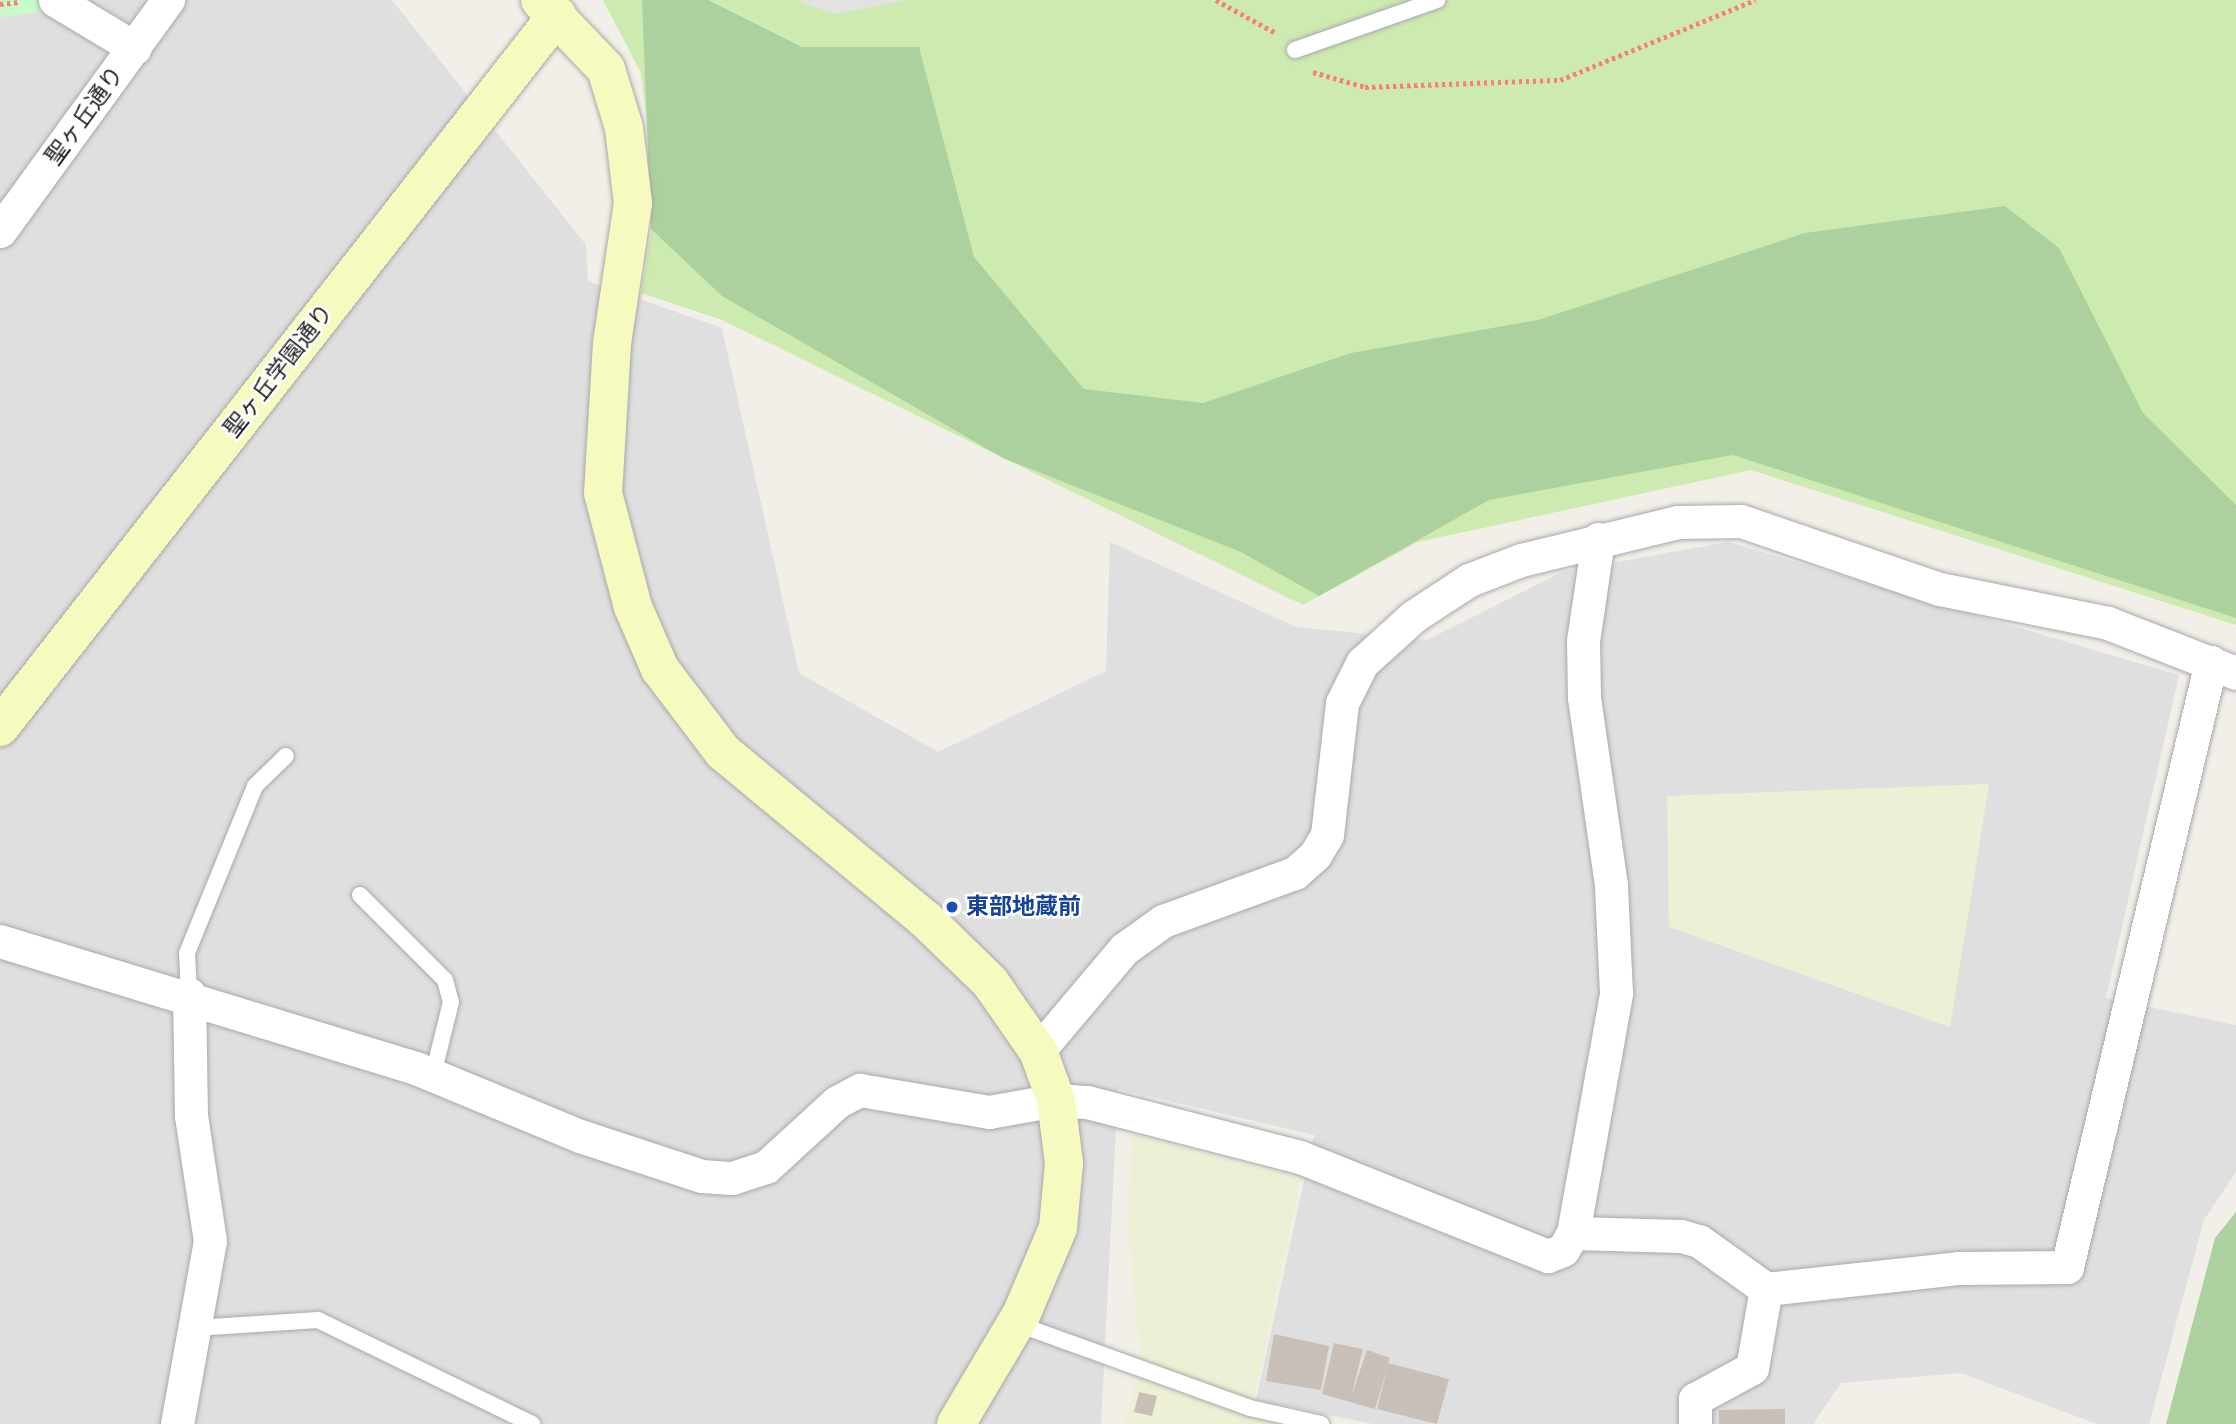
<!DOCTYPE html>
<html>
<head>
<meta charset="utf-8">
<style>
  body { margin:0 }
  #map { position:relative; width:2236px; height:1424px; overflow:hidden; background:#f2efe9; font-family:"Sofia Sans Condensed","Noto Sans JP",sans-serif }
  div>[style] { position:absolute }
  .residential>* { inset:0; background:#e0dfdf }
  .farmland>* { inset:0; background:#eef0d5 }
  .grass>* { inset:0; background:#cdebb0 }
  .forest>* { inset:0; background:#add19e }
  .park>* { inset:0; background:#c8facc }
  .parking>* { inset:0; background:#e2e2e2 }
  .building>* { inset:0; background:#c7bfb8 }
  .path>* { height:4.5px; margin-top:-2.25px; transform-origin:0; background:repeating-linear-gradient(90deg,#fa8072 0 3.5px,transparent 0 7px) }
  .roads { filter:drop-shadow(0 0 2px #a9a9a9) drop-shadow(0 0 2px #a9a9a9) }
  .lane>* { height:16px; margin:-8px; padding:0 8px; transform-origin:8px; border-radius:8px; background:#fff }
  .street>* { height:33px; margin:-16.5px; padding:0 16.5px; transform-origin:16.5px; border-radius:16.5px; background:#fff }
  .secondary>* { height:38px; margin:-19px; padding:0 19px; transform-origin:19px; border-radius:19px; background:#f7fabf }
  .dots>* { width:19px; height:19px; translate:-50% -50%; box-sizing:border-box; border:4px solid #fff; border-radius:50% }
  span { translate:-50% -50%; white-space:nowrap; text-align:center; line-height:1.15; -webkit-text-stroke:5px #fff; paint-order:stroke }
  .street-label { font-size:23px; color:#222 }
  .transit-label { font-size:23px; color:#164399; font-weight:700 }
  .left { translate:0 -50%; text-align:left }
</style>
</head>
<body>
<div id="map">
  <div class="residential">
    <i style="clip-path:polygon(52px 0,392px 0,586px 245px,588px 281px,722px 328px,799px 673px,938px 752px,1106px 671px,1110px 542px,1296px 627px,1427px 640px,1562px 572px,1728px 542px,2179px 675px,2106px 998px,2236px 1025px,2236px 1172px,2204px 1220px,2149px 1424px,2097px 1424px,1961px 1373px,1841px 1383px,1813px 1424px,1373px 1424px,1256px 1400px,1314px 1135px,1118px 1089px,1101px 1424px,0 1424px,0 17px,45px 11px)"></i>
  </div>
  <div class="farmland">
    <i style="clip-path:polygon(1989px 784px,1950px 1027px,1669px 927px,1667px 796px)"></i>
    <i style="clip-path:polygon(1131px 1134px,1301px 1179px,1251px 1413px,1294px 1424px,1124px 1424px,1141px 1363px,1128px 1230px)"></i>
  </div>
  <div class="grass">
    <i style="clip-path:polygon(603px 0,2236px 0,2236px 625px,1751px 470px,1418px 542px,1303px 605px,722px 320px,641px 293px,656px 203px,641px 73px)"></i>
  </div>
  <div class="forest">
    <i style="clip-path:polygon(642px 0,708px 0,802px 47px,919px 47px,974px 257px,1084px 389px,1203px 403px,1351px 353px,1538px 320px,1805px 233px,2005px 206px,2059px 248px,2143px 413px,2236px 505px,2236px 618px,1733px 455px,1489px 500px,1319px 596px,1241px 552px,1003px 458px,722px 296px,651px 229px)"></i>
    <i style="clip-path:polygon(2236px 1212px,2236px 1424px,2166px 1424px,2215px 1238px)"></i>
  </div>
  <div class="park">
    <i style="clip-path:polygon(0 0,52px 0,45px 11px,0 17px)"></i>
  </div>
  <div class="parking">
    <i style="clip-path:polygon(795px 0,908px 0,834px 14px)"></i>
  </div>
  <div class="building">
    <i style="clip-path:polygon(1274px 1334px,1329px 1346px,1321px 1390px,1266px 1381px)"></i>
    <i style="clip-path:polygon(1334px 1343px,1363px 1349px,1351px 1397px,1367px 1350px,1390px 1358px,1388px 1363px,1449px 1379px,1437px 1424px,1377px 1409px,1388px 1366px,1375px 1409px,1322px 1394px)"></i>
    <i style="clip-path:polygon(1139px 1392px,1157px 1396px,1152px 1416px,1134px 1412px)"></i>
    <i style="clip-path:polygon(1785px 1409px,1785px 1424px,1719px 1424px,1719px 1410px)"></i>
  </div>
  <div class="path">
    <i style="left:1216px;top:0;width:68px;rotate:28.8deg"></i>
    <i style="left:0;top:4px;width:20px;rotate:-6deg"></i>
    <i style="left:1313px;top:72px;width:54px;rotate:16.1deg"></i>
    <i style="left:1365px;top:87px;width:195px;rotate:-2.1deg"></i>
    <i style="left:1560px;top:80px;width:211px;rotate:-22.3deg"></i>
  </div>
  <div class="roads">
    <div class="lane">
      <i style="left:1295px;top:50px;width:151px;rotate:-19.4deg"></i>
      <i style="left:360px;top:895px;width:120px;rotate:45deg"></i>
      <i style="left:445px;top:980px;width:23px;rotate:75deg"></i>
      <i style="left:451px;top:1002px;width:75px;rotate:103.9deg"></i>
      <i style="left:189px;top:994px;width:41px;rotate:-92.8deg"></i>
      <i style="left:187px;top:953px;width:180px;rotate:-67.8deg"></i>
      <i style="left:255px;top:786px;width:43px;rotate:-44.1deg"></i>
      <i style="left:1015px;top:1323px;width:250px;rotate:19.9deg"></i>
      <i style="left:1250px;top:1408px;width:73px;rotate:12.7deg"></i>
      <i style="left:195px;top:1328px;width:123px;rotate:-3.7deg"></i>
      <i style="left:318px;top:1320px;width:238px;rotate:25.9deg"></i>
    </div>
    <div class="street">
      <i style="left:55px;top:0;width:93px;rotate:31deg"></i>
      <i style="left:0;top:231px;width:286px;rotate:-54deg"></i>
      <i style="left:0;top:941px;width:437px;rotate:17deg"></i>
      <i style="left:418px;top:1069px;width:175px;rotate:22.5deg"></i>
      <i style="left:580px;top:1136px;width:128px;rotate:18.2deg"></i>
      <i style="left:702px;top:1176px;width:30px;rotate:4deg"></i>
      <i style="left:732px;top:1178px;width:36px;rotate:-18deg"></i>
      <i style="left:766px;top:1167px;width:96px;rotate:-42.5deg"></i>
      <i style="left:837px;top:1102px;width:26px;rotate:-28deg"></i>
      <i style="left:860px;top:1090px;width:131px;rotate:9.7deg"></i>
      <i style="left:989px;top:1112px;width:68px;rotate:-10.2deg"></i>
      <i style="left:1056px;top:1100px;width:31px;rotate:4deg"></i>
      <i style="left:1087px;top:1102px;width:220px;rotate:14.5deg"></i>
      <i style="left:1300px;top:1157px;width:267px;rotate:21.8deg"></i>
      <i style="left:1548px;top:1256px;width:16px;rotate:-22deg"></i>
      <i style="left:1563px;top:1250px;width:20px;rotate:-60deg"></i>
      <i style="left:1573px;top:1233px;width:244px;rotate:-79.8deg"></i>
      <i style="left:1616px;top:993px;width:108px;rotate:-92.7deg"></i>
      <i style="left:1611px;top:885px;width:190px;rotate:-98.2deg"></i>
      <i style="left:1584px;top:697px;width:56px;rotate:-91deg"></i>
      <i style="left:1583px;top:641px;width:103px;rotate:-81.6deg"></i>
      <i style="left:1038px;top:1051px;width:133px;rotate:-49.9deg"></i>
      <i style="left:1124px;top:949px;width:48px;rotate:-35.7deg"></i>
      <i style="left:1163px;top:921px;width:140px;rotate:-20deg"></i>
      <i style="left:1295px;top:873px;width:27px;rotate:-42deg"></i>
      <i style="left:1315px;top:855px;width:23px;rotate:-59deg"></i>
      <i style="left:1327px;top:835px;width:133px;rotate:-83.5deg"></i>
      <i style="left:1342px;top:703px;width:45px;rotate:-63.4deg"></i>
      <i style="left:1362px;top:663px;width:70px;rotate:-42.1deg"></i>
      <i style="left:1414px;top:616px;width:66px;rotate:-33.2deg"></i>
      <i style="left:1469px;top:580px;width:56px;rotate:-21deg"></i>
      <i style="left:1521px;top:560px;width:162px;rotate:-13.6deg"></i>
      <i style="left:1678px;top:522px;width:63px;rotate:-0.9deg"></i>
      <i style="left:1741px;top:521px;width:210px;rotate:18.9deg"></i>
      <i style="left:1940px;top:589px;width:171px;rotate:11.4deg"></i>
      <i style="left:2108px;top:623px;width:137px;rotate:21.3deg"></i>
      <i style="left:1573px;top:1233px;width:108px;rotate:1.6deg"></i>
      <i style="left:1681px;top:1236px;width:19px;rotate:16deg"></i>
      <i style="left:1699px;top:1241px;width:82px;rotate:35.6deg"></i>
      <i style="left:1766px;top:1289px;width:193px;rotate:-6.2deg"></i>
      <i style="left:1958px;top:1268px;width:109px;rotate:-0.5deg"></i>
      <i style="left:2067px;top:1267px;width:622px;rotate:-76.61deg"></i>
      <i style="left:177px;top:1424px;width:186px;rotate:-79.8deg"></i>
      <i style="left:210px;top:1241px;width:126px;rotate:-98.6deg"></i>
      <i style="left:191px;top:1116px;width:122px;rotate:-90.9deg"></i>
      <i style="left:1695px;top:1424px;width:25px;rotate:-90deg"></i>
      <i style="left:1695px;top:1399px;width:65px;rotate:-28.5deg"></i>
      <i style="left:1752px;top:1368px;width:80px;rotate:-80deg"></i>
    </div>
    <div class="secondary">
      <i style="left:540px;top:0;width:95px;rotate:46.3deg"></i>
      <i style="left:606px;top:69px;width:62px;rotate:73deg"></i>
      <i style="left:624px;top:128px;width:76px;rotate:83.2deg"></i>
      <i style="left:633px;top:203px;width:142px;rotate:98.5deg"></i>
      <i style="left:612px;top:343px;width:150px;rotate:93.4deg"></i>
      <i style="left:603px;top:493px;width:118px;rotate:75.3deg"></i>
      <i style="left:633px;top:607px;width:68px;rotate:66.5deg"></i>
      <i style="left:660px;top:669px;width:104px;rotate:52.8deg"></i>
      <i style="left:723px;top:752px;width:262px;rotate:39.6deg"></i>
      <i style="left:925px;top:919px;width:91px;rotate:44.1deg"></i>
      <i style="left:990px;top:982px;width:84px;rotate:55.2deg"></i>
      <i style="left:1038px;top:1051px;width:52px;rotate:69.8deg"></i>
      <i style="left:1056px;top:1100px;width:64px;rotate:82.8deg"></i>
      <i style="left:1064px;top:1163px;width:65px;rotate:95.3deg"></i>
      <i style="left:1058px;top:1228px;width:92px;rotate:113deg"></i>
      <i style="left:1022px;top:1313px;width:129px;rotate:120.7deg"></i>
      <i style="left:0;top:727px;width:904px;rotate:-51.96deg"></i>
    </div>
  </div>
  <div class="dots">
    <i style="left:952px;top:907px;background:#1a4fb4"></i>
  </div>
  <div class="street-label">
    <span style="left:85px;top:116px;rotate:-54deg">聖ヶ丘通り</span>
    <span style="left:279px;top:371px;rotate:-52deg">聖ヶ丘学園通り</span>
  </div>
  <div class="transit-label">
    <span class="left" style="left:966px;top:907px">東部地蔵前</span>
  </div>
</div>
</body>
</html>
